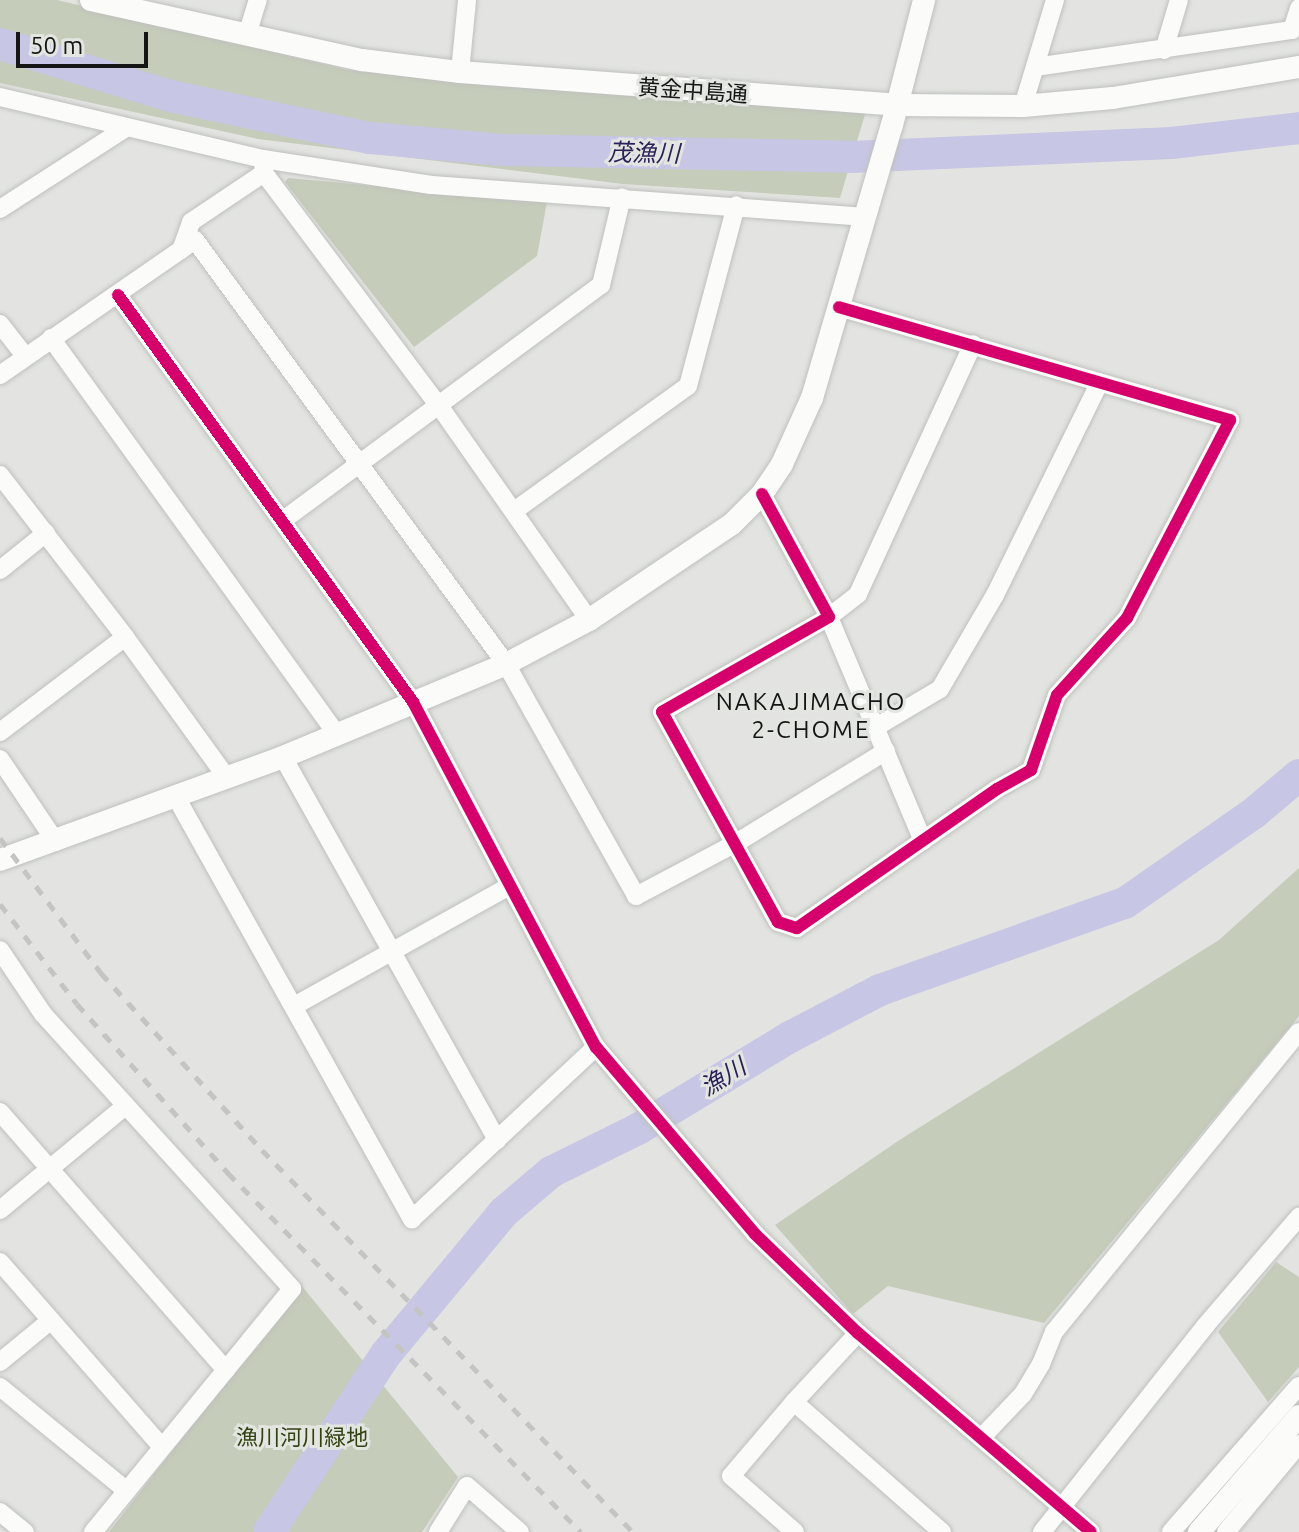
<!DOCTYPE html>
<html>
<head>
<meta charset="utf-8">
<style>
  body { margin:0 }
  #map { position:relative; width:1299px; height:1532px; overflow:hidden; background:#e3e4e1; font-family:Ubuntu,"Noto Sans JP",sans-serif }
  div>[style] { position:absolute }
  .green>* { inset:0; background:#c5ccba }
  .river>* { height:32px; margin:-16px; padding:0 16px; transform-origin:16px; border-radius:16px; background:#c7c6e4 }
  .roads { filter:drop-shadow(0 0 2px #bfc0bd) drop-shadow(0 0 2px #bfc0bd) }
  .minor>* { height:18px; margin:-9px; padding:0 9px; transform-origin:9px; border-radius:9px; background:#fbfbfa }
  .tertiary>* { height:22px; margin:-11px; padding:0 11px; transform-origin:11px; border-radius:11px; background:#fbfbfa }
  .rail>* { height:5px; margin-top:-2.5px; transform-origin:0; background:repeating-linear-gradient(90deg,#c4c4c3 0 10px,transparent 0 20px) }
  .cycleway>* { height:12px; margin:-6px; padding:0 6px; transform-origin:6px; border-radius:6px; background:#d6006c }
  span { translate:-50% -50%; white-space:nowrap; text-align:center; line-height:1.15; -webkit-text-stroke:6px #e3e5e0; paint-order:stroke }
  .street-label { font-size:22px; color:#141514 }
  .park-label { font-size:22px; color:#324211 }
  .water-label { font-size:24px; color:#2b2158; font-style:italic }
  .neighbourhood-label { font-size:24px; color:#141514; letter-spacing:2px }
  .scale { position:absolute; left:16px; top:32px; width:132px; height:36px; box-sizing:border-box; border:4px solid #141514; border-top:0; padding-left:10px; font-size:24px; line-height:28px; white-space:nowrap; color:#141514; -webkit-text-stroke:6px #e3e5e0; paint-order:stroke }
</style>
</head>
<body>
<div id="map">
  <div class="green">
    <i style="clip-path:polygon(0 0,57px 0,348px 70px,866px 111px,840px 198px,623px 184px,258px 139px,0 83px)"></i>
    <i style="clip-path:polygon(288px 178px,547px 202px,537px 256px,414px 347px,285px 182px)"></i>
    <i style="clip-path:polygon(1299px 868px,1299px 1016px,1044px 1323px,888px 1286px,853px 1314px,775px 1225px,901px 1139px,1219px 940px)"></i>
    <i style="clip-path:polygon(1276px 1262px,1299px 1277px,1299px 1367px,1268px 1402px,1218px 1332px)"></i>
    <i style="clip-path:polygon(301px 1285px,458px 1477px,422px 1532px,109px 1532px)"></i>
  </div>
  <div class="river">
    <i style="left:0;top:44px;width:178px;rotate:17deg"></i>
    <i style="left:170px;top:96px;width:204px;rotate:11.9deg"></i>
    <i style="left:370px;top:138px;width:133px;rotate:5.2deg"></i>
    <i style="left:502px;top:150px;width:349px;rotate:1.1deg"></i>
    <i style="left:851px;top:157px;width:321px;rotate:-2.5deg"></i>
    <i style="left:1172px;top:143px;width:128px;rotate:-6.7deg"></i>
    <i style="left:269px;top:1532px;width:213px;rotate:-56.7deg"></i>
    <i style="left:386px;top:1354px;width:185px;rotate:-50.3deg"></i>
    <i style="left:504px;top:1212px;width:62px;rotate:-40.4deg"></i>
    <i style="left:551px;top:1172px;width:97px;rotate:-26.3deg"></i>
    <i style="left:638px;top:1129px;width:178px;rotate:-31.2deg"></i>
    <i style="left:790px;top:1037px;width:102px;rotate:-27.6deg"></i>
    <i style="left:880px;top:990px;width:260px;rotate:-19.6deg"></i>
    <i style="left:1125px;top:903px;width:157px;rotate:-34.9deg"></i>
    <i style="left:1254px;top:813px;width:59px;rotate:-40.2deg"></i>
  </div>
  <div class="roads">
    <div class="minor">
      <i style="left:247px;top:35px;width:37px;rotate:-73deg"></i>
      <i style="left:1164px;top:50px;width:52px;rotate:-73.3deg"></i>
      <i style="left:1035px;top:67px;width:260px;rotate:-8.2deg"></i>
      <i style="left:1292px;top:30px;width:23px;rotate:-72deg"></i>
      <i style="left:460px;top:72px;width:72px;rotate:-84.4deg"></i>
      <i style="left:0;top:97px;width:270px;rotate:13.3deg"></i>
      <i style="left:263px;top:159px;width:14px;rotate:86deg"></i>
      <i style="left:264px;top:173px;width:293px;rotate:53.1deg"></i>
      <i style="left:440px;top:407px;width:260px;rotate:55deg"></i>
      <i style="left:1023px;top:106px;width:111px;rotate:-73.2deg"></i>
      <i style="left:263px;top:159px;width:170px;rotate:8.8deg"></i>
      <i style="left:431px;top:185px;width:434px;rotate:4.2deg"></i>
      <i style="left:0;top:209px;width:151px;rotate:-32.8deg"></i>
      <i style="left:181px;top:250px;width:30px;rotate:-70deg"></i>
      <i style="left:191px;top:222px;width:88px;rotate:-33.9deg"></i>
      <i style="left:118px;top:295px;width:503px;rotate:54.06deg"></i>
      <i style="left:413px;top:702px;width:391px;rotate:62.1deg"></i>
      <i style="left:596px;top:1047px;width:245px;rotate:49.6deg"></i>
      <i style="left:755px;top:1234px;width:143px;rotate:43.9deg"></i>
      <i style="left:858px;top:1333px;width:306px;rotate:40.5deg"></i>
      <i style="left:0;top:324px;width:41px;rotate:52deg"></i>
      <i style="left:51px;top:338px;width:487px;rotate:54.2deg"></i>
      <i style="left:0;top:375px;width:237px;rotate:-34.7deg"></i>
      <i style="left:195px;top:240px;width:526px;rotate:53.74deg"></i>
      <i style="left:506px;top:664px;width:266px;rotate:60.7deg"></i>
      <i style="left:636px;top:896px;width:113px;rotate:-27.9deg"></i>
      <i style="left:736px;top:843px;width:176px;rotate:-31.5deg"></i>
      <i style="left:0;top:475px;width:205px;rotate:52.3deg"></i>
      <i style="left:125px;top:637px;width:174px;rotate:54.1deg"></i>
      <i style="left:762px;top:494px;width:140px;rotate:61.4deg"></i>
      <i style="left:829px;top:617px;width:192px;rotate:150.4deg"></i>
      <i style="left:662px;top:712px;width:240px;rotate:61.1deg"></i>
      <i style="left:778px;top:922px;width:20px;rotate:18deg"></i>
      <i style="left:797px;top:928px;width:244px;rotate:-34.8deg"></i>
      <i style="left:997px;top:789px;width:39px;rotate:-29deg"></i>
      <i style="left:1031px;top:770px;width:79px;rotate:-70.9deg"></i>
      <i style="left:1057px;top:695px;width:104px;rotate:-47.7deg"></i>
      <i style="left:1127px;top:618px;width:223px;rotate:-62.5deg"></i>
      <i style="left:1230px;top:420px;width:407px;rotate:-163.9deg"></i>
      <i style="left:514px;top:511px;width:214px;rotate:-35.7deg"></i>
      <i style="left:688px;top:386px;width:187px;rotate:-75.1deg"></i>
      <i style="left:282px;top:521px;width:397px;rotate:-36.5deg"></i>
      <i style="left:601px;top:285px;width:90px;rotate:-76.6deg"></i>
      <i style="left:0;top:570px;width:59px;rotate:-38.8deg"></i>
      <i style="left:876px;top:727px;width:74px;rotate:-30.7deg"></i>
      <i style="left:940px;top:689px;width:109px;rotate:-59.7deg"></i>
      <i style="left:995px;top:595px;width:237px;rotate:-63.8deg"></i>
      <i style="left:0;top:732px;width:157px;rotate:-37.2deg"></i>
      <i style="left:283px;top:757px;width:439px;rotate:60.8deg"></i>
      <i style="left:0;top:759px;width:100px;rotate:56deg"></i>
      <i style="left:176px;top:797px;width:484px;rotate:60.8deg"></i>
      <i style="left:412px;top:1219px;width:252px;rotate:-43.1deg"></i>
      <i style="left:923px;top:841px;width:243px;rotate:-112.8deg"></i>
      <i style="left:829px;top:617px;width:37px;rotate:-38deg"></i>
      <i style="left:858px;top:594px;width:275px;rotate:-65.3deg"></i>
      <i style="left:0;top:950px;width:77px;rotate:56.1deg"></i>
      <i style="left:43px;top:1014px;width:371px;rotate:47.8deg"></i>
      <i style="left:292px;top:1289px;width:314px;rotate:129.3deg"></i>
      <i style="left:294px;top:1006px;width:247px;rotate:-29.1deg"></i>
      <i style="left:0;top:1112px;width:343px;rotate:48.8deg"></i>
      <i style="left:0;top:1210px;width:161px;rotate:-39.7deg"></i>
      <i style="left:0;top:1262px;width:244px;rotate:48.8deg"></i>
      <i style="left:858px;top:1333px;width:94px;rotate:132.8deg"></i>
      <i style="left:794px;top:1402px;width:197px;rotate:41.3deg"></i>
      <i style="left:0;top:1362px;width:65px;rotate:-39.4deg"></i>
      <i style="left:0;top:1387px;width:163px;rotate:39.3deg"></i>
      <i style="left:794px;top:1402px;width:97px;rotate:130.4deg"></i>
      <i style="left:731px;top:1476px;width:85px;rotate:41.2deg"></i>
      <i style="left:982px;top:1437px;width:59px;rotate:-46.4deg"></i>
      <i style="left:1023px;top:1394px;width:35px;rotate:-59deg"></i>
      <i style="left:1041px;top:1364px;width:35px;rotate:-68deg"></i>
      <i style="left:1054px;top:1332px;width:387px;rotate:-50.8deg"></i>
      <i style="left:0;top:1512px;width:32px;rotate:39deg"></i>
      <i style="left:438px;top:1532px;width:54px;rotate:-57.8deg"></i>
      <i style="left:467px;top:1486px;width:70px;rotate:41deg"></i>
      <i style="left:1042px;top:1532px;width:264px;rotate:-51.6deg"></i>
      <i style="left:1206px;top:1325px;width:143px;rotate:-49.3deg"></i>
      <i style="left:1171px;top:1532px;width:194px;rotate:-48.8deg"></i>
      <i style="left:1226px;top:1532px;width:114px;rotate:-50.3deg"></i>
    </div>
    <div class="tertiary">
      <i style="left:91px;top:0;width:278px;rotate:12.5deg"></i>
      <i style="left:362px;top:60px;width:99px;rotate:7deg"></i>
      <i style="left:460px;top:72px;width:438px;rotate:4.3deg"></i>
      <i style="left:897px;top:105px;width:126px;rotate:0.5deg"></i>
      <i style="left:1023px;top:106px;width:90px;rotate:-5.1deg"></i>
      <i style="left:1113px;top:98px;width:189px;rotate:-9.5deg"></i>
      <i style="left:0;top:860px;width:301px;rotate:-20deg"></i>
      <i style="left:283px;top:757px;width:242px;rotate:-22.6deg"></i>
      <i style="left:506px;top:664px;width:94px;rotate:-27.9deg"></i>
      <i style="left:589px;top:620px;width:172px;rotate:-33.9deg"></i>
      <i style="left:732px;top:524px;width:42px;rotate:-45deg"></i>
      <i style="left:762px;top:494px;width:36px;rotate:-56deg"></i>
      <i style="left:782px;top:464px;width:72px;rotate:-65.6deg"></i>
      <i style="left:812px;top:398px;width:284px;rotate:-73.7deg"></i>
      <i style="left:892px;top:125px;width:129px;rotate:-75.6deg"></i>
      <i style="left:1199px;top:1532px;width:153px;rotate:-49.2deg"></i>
    </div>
  </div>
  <div class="rail">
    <i style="left:0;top:838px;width:169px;rotate:53.2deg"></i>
    <i style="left:101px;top:973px;width:239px;rotate:47.7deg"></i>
    <i style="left:262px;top:1150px;width:533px;rotate:45.84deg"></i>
    <i style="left:0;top:904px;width:126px;rotate:52.4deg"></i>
    <i style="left:77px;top:1004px;width:227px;rotate:48.2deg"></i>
    <i style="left:228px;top:1173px;width:503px;rotate:45.48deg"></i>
  </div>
  <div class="cycleway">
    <i style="left:118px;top:295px;width:503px;rotate:54.06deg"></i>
    <i style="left:413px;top:702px;width:391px;rotate:62.1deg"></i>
    <i style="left:596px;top:1047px;width:245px;rotate:49.6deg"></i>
    <i style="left:755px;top:1234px;width:143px;rotate:43.9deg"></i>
    <i style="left:858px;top:1333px;width:306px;rotate:40.5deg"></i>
    <i style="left:762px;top:494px;width:140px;rotate:61.4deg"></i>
    <i style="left:829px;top:617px;width:192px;rotate:150.4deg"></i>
    <i style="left:662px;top:712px;width:240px;rotate:61.1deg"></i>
    <i style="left:778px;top:922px;width:20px;rotate:18deg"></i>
    <i style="left:797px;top:928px;width:244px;rotate:-34.8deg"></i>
    <i style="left:997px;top:789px;width:39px;rotate:-29deg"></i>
    <i style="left:1031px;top:770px;width:79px;rotate:-70.9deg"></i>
    <i style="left:1057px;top:695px;width:104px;rotate:-47.7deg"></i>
    <i style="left:1127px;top:618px;width:223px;rotate:-62.5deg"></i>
    <i style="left:1230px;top:420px;width:407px;rotate:-163.9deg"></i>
  </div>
  <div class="street-label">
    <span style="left:693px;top:90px;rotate:4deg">黄金中島通</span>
  </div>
  <div class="park-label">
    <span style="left:302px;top:1437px">漁川河川緑地</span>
  </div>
  <div class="water-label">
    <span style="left:644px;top:153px;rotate:1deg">茂漁川</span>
    <span style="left:723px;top:1077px;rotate:-31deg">漁川</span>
  </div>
  <div class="neighbourhood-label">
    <span style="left:811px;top:716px">NAKAJIMACHO<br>2-CHOME</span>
  </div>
  <div class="scale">50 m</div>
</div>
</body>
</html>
